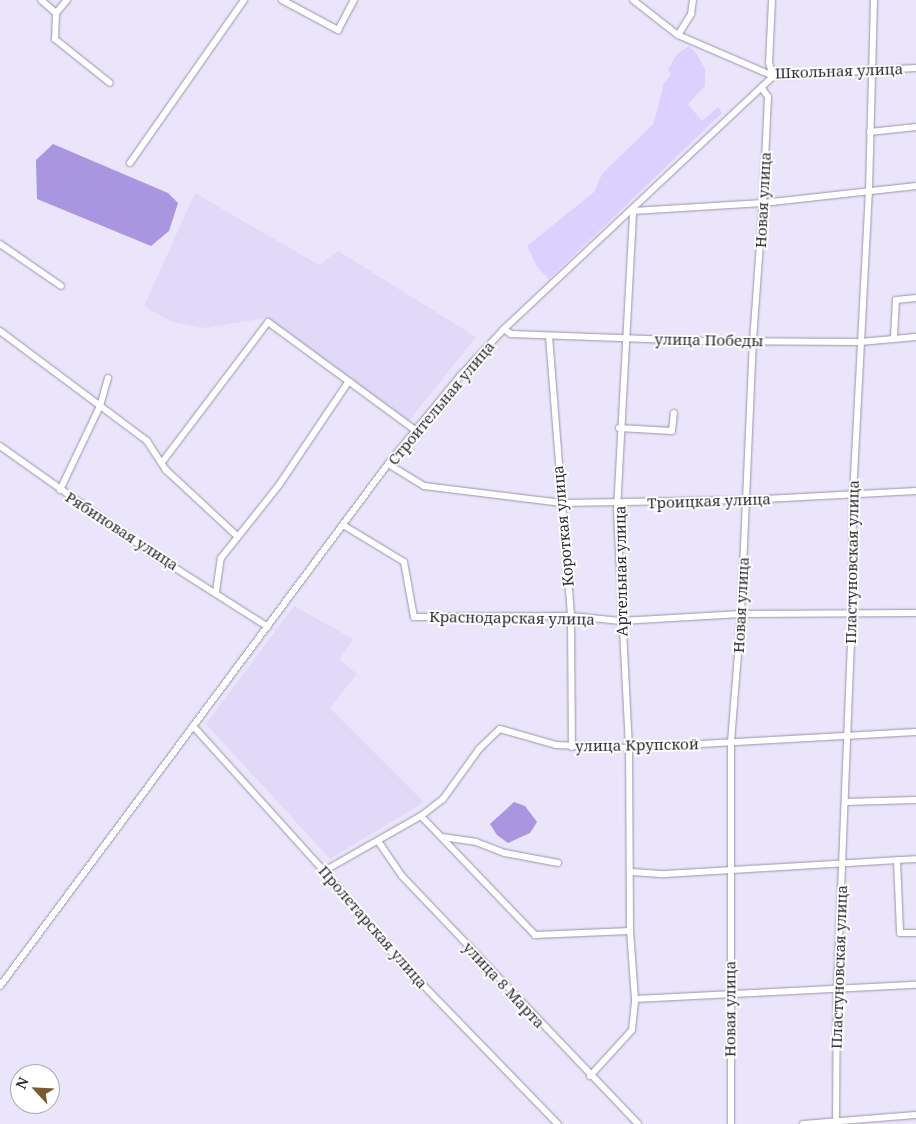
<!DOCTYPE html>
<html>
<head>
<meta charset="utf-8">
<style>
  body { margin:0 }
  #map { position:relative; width:916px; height:1124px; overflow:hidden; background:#ebe5fc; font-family:"Noto Serif",serif }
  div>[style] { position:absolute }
  .built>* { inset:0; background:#e0d9f7 }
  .green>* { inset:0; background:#dcd0ff }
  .water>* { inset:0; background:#aa95e0 }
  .roads { filter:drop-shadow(0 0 1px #9994a9) drop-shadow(0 0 1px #9994a9) }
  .minor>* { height:6px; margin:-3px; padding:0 3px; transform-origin:3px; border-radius:3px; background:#fff }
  span { translate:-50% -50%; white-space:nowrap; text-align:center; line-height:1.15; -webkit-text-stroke:4px #fff; paint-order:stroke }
  .street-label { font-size:15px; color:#2e2c34 }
  .north { position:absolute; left:10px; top:1064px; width:50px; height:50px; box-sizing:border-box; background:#fff; border:1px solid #ababae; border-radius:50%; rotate:295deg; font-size:14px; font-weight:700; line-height:20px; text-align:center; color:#2e2c34 }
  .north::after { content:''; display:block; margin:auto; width:18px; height:22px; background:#7a5a30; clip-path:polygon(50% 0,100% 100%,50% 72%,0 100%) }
</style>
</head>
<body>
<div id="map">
  <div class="built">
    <i style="clip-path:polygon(195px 193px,319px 265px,338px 251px,476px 337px,408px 422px,266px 318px,205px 328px,172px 322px,144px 306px)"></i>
    <i style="clip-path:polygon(294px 606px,353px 639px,339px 659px,357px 674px,330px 708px,424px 802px,330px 859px,206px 724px)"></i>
  </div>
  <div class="green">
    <i style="clip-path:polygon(689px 46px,697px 54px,705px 69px,705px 86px,688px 104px,702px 121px,718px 107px,722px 113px,549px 279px,537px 267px,527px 246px,594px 192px,602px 174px,654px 123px,664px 83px,671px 75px,668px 69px,677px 54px)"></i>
  </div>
  <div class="water">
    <i style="clip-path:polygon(53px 144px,168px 193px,178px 203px,169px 231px,151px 246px,37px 199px,36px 160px)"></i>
    <i style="clip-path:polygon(514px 802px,525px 806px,537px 822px,530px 833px,508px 843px,497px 835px,490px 824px)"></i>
  </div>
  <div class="roads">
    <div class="minor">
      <i style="left:41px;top:0;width:20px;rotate:41deg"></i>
      <i style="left:67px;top:0;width:17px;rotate:130deg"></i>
      <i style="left:56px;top:13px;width:26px;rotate:92deg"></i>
      <i style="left:55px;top:39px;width:70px;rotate:38.7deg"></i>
      <i style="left:282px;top:0;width:64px;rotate:28.2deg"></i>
      <i style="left:338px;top:30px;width:34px;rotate:-62deg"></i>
      <i style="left:633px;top:0;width:57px;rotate:37.9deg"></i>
      <i style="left:678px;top:35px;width:103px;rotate:23.3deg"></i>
      <i style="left:773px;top:76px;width:143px;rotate:-3.2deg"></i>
      <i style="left:772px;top:0;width:63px;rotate:92.7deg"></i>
      <i style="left:769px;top:63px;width:14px;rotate:73deg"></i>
      <i style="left:678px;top:35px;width:25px;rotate:-58deg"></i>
      <i style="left:691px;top:14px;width:14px;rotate:-82deg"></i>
      <i style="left:870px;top:132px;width:46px;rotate:-6.2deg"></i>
      <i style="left:130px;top:163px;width:199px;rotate:-55deg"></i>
      <i style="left:0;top:244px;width:74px;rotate:34.5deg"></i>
      <i style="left:504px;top:329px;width:9px;rotate:36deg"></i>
      <i style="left:511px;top:334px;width:190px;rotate:2.1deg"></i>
      <i style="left:701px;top:341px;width:159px;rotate:0.4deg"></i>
      <i style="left:860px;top:342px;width:56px;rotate:-5.1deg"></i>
      <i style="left:0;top:331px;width:184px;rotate:36.8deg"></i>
      <i style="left:147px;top:441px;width:35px;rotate:57deg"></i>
      <i style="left:166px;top:470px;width:97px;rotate:42.9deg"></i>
      <i style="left:549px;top:336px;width:281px;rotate:85.5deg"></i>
      <i style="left:571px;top:616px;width:131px;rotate:89.6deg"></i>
      <i style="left:894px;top:337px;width:37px;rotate:-87deg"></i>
      <i style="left:896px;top:300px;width:20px;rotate:-6deg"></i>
      <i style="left:619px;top:428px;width:53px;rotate:3.2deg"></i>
      <i style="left:672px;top:431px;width:18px;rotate:-84deg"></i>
      <i style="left:0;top:446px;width:180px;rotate:35.3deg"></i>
      <i style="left:147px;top:550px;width:143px;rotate:32.5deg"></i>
      <i style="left:163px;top:461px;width:174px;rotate:-52.9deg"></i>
      <i style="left:268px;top:322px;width:182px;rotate:36.3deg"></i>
      <i style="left:388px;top:464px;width:42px;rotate:31.4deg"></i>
      <i style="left:424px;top:486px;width:139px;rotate:7deg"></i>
      <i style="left:562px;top:503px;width:184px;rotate:-0.9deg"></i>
      <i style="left:746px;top:500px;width:170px;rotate:-3deg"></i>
      <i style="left:60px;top:490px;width:93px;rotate:-64.5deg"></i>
      <i style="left:100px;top:406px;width:29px;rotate:-74deg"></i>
      <i style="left:343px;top:525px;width:71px;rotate:31.2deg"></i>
      <i style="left:404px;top:562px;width:56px;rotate:79.7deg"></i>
      <i style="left:414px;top:617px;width:157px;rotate:-0.4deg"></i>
      <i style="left:571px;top:616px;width:50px;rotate:5.7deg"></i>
      <i style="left:621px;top:621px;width:120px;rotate:-3.3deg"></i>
      <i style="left:741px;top:614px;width:175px;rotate:-0.3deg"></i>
      <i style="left:216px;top:592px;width:34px;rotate:-82deg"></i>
      <i style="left:221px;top:558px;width:93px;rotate:-51.5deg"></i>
      <i style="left:279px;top:485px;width:125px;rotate:-56.1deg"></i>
      <i style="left:193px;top:726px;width:195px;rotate:47.9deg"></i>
      <i style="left:324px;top:871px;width:108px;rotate:50.3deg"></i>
      <i style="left:393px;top:954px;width:237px;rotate:45.9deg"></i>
      <i style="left:845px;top:802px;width:71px;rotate:-1.6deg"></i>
      <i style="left:421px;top:816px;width:165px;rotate:46.2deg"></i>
      <i style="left:535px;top:935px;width:95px;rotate:-2.4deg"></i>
      <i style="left:442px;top:837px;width:34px;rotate:8deg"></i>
      <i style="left:476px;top:842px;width:31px;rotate:21deg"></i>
      <i style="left:505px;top:853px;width:54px;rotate:10.7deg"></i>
      <i style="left:378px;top:841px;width:42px;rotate:55.6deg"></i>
      <i style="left:402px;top:876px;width:342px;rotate:46.4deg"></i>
      <i style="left:897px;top:860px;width:73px;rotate:87.6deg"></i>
      <i style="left:900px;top:933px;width:16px"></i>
      <i style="left:324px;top:871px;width:112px;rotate:-29.6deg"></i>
      <i style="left:421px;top:816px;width:28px;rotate:-38deg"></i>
      <i style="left:443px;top:799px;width:62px;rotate:-54.2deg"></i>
      <i style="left:479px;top:749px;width:29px;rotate:-44deg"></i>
      <i style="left:500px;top:729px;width:58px;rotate:15.9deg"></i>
      <i style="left:556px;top:745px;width:73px;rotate:2.4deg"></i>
      <i style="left:629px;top:748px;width:287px;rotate:-3.2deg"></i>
      <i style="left:632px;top:872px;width:32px;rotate:4deg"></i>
      <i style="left:664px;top:874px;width:252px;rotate:-3.4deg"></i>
      <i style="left:0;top:986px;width:650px;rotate:-53.38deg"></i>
      <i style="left:388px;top:464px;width:114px;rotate:-50.7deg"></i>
      <i style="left:460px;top:376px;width:64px;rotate:-46.9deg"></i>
      <i style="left:504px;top:329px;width:369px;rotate:-43.2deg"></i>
      <i style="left:635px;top:999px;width:281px;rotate:-2.9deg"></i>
      <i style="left:590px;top:1076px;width:62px;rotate:-47.6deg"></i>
      <i style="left:632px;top:1030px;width:31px;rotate:-84deg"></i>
      <i style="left:635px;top:999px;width:68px;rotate:-94.2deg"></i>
      <i style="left:630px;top:931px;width:183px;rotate:-90.3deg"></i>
      <i style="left:629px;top:748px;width:238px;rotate:-92.9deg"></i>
      <i style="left:617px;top:510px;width:299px;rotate:-86.9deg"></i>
      <i style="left:633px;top:211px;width:130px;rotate:-3.5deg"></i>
      <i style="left:763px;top:203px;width:154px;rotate:-6.3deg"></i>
      <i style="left:731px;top:1124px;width:382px;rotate:-90deg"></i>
      <i style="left:731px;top:742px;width:128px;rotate:-85.5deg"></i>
      <i style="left:741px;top:614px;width:273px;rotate:-87.5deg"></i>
      <i style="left:753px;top:341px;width:138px;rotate:-85.9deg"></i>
      <i style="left:763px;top:203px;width:106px;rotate:-87.3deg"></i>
      <i style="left:768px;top:97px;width:11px;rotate:-124deg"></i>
      <i style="left:803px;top:1124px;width:113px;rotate:-4.6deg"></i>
      <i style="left:836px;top:1124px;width:134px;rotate:-89.6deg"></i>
      <i style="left:837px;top:990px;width:377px;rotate:-87.7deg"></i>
      <i style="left:852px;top:613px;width:118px;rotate:-89.5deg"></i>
      <i style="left:853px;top:495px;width:305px;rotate:-87deg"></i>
      <i style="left:869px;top:190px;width:190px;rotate:-88.5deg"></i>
    </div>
  </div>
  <div class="street-label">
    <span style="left:839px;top:71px;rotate:-2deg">Школьная улица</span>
    <span style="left:763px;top:200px;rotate:-87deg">Новая улица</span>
    <span style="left:709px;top:340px;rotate:1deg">улица Победы</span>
    <span style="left:441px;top:403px;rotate:-50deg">Строительная улица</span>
    <span style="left:709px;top:501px;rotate:-2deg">Троицкая улица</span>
    <span style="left:563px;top:526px;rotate:-95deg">Короткая улица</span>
    <span style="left:122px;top:531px;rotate:33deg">Рябиновая улица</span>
    <span style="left:852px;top:562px;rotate:-89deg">Пластуновская улица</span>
    <span style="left:621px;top:571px;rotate:-91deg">Артельная улица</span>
    <span style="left:741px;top:605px;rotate:-87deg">Новая улица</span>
    <span style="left:512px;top:618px;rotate:1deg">Краснодарская улица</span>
    <span style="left:637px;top:745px;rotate:-1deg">улица Крупской</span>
    <span style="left:373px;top:927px;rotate:49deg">Пролетарская улица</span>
    <span style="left:839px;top:967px;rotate:-88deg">Пластуновская улица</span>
    <span style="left:504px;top:985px;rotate:47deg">улица 8 Марта</span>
    <span style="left:730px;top:1009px;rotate:-90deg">Новая улица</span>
  </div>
  <div class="north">N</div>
</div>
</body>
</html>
